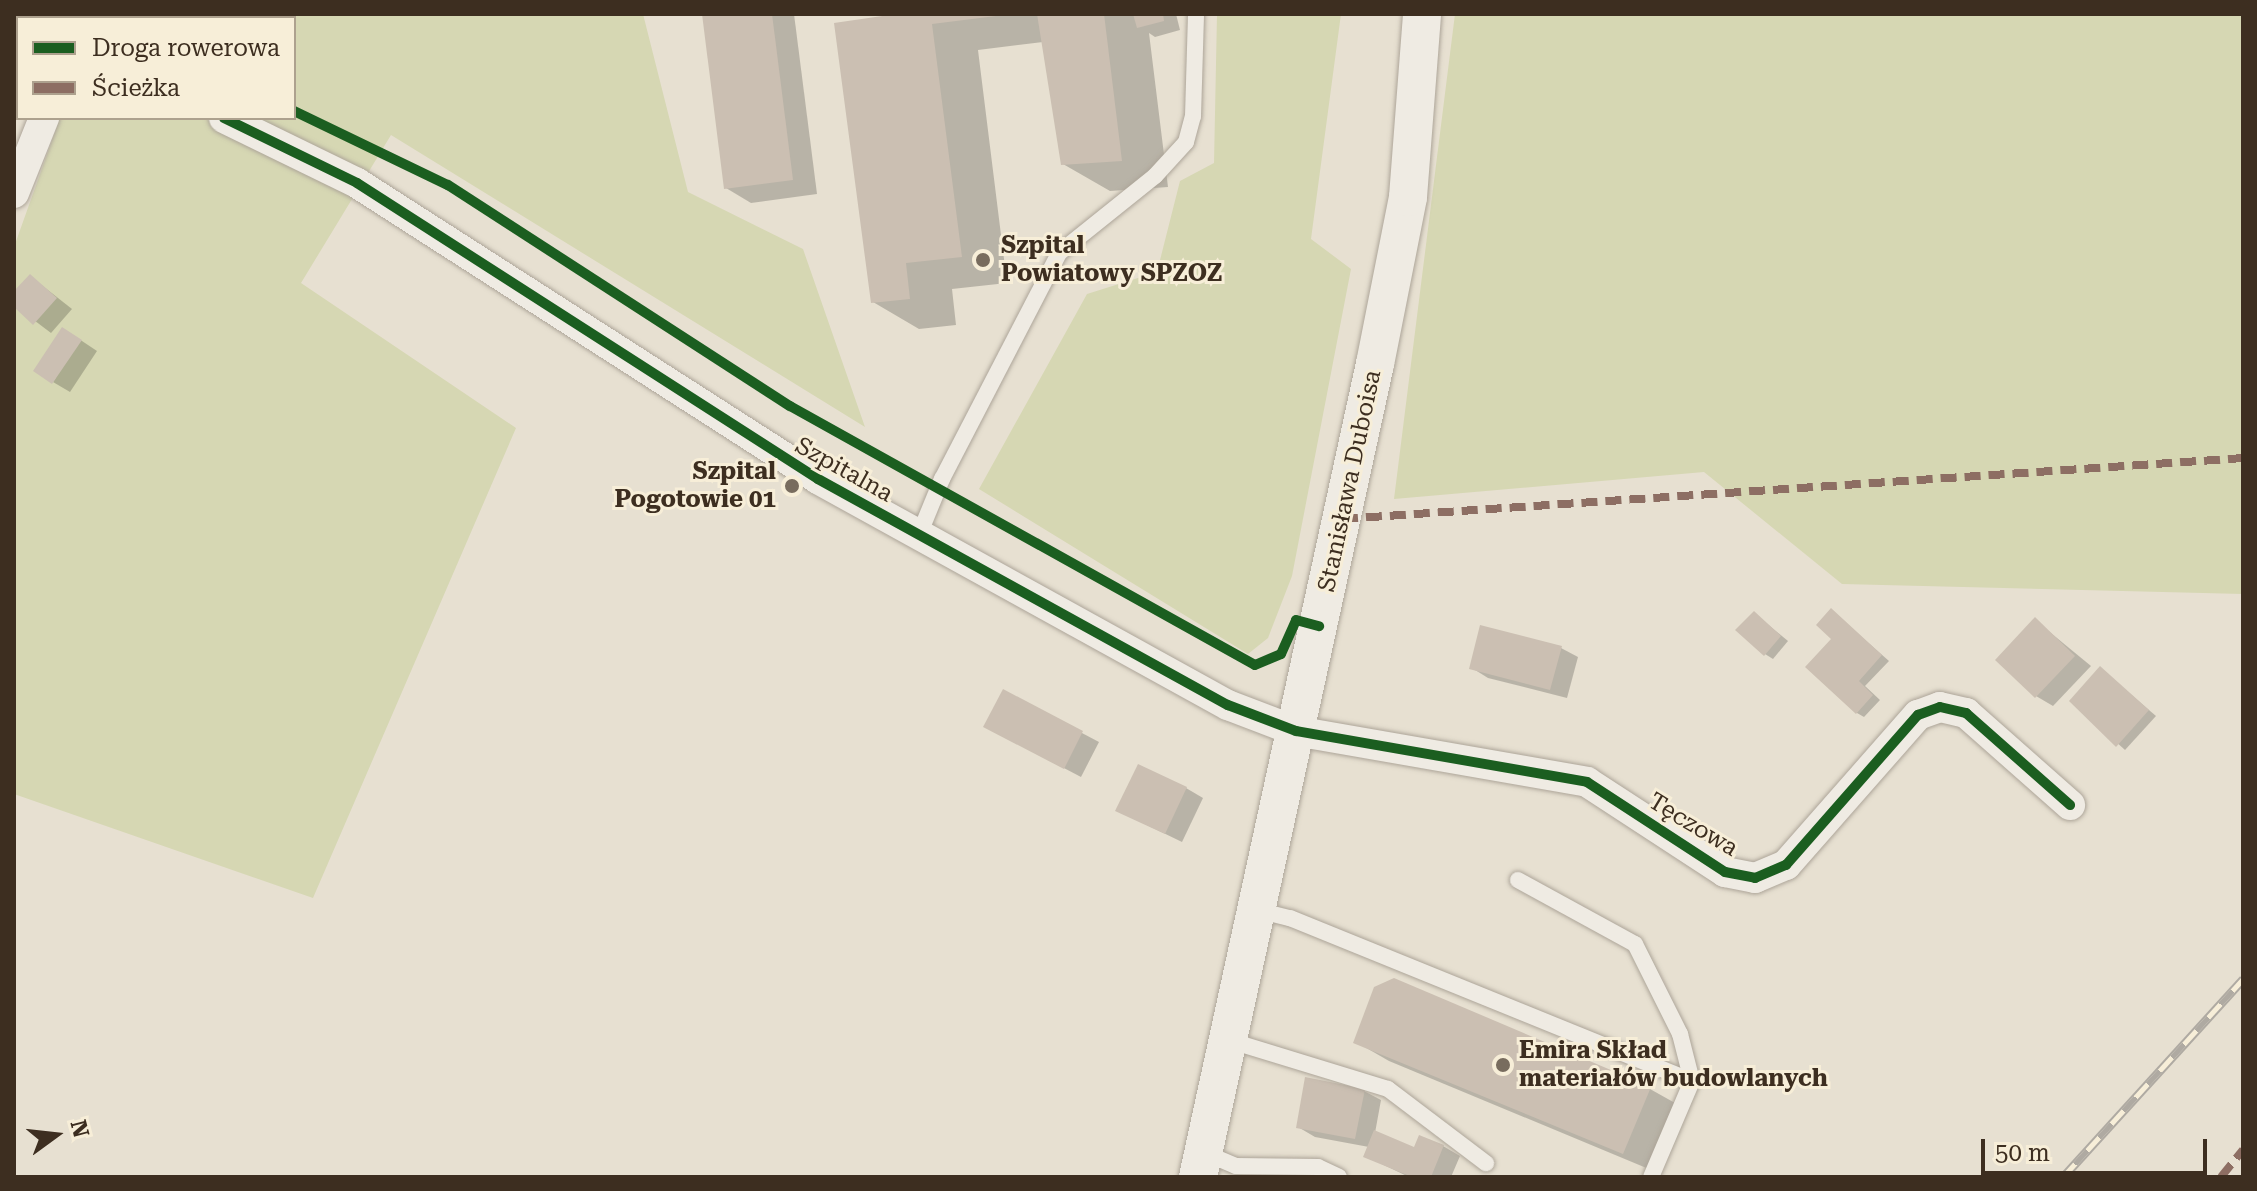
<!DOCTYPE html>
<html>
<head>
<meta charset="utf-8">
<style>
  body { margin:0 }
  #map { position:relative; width:2257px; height:1191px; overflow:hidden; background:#e7e0d1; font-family:"Roboto Serif",serif }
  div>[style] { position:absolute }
  .green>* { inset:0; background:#d6d7b3 }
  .shadow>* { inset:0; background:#0003 }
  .building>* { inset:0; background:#cbbfb2 }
  .roads { filter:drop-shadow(0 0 2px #ada599) drop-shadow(0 0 2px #ada599) }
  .service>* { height:16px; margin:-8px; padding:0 8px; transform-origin:8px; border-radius:8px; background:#efebe3 }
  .minor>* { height:30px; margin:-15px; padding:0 15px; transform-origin:15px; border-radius:15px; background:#efebe3 }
  .tertiary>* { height:38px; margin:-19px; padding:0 19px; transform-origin:19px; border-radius:19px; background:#efebe3 }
  .rail>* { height:9px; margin-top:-4.5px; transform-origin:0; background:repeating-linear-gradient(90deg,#f7eed8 0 18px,#afaaa2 0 36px); box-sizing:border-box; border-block:2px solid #afaaa2 }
  .quiet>* { height:8px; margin-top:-4px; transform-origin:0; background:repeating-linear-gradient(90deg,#8d6e63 0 16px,transparent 0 24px) }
  .cycleway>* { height:10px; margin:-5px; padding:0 5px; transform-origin:5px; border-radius:5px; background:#1b5e20 }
  .dots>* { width:22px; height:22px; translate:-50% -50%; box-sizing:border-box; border:4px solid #f7eed8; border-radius:50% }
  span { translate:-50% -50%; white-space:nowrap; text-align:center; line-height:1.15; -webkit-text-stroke:6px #f7eed8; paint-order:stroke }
  .poi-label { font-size:24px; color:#3d2e20; font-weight:700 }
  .left { translate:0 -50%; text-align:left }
  .right { translate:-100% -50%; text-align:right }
  .street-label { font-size:24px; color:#3d2e20 }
  .frame { position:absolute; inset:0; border:16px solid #3d2e20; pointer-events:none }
  .legend { position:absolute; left:16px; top:16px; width:280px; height:104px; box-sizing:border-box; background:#f7eed8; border:2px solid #ada18e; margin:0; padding:10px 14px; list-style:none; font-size:24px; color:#3d2e20 }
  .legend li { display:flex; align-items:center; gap:16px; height:40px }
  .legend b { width:40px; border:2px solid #ada18e }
  .north { position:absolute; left:16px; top:1095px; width:80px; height:80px; -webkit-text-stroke:6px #f7eed8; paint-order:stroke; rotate:75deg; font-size:22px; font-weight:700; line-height:32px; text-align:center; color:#3d2e20 }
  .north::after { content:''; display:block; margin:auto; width:28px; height:36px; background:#3d2e20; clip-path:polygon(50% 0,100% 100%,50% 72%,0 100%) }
  .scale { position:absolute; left:1981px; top:1139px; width:226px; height:36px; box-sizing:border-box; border:4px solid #3d2e20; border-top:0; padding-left:10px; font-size:24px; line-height:28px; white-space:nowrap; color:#3d2e20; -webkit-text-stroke:6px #f7eed8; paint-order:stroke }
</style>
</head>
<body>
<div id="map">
  <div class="green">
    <i style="clip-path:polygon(14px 14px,643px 14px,688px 192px,803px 249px,865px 427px,391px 135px,301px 283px,516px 428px,313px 898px,14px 794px,14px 247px,60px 118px,294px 118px,294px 18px,18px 18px,18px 27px)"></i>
    <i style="clip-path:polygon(1217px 14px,1341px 14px,1311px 239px,1351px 269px,1292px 576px,1268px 638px,1248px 654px,979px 489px,1087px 294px,1157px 272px,1180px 181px,1214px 163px)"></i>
    <i style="clip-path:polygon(1455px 14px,2243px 14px,2243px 594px,1842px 584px,1704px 472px,1394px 499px)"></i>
  </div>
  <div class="shadow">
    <i style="clip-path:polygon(704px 14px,794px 14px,817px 194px,751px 203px,726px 188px)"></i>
    <i style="clip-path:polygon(898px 14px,1176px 14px,1180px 30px,1155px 37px,1149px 33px,1168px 187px,1110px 191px,1063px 164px,1043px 42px,978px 50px,1007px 283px,952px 289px,956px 325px,919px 329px,873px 302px)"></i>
    <i style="clip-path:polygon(30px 276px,72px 309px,51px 333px,14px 305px,14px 294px)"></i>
    <i style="clip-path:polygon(79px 339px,97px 351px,70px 392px,53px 382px)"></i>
    <i style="clip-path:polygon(1832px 611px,1889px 661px,1865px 686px,1880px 700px,1864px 717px,1857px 713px,1834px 638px)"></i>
    <i style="clip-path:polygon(1754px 613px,1788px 641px,1773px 659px,1765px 654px)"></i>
    <i style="clip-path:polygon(2035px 620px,2091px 666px,2053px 706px,2036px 696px)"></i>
    <i style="clip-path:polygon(1561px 648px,1578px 657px,1567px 698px,1488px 678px,1472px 668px)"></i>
    <i style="clip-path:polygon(2101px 669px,2156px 716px,2125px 750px,2071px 701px)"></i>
    <i style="clip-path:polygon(1004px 692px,1099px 742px,1081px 777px,1003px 736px)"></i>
    <i style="clip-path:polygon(1186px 788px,1203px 798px,1182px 842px,1118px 811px)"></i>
    <i style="clip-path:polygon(1394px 980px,1650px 1089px,1684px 1108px,1656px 1172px,1389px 1061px,1356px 1042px)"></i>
    <i style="clip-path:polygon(1364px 1091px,1381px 1100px,1375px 1133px,1415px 1149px,1443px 1146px,1460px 1156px,1451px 1177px,1409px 1177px,1365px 1156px,1369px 1147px,1315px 1137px,1298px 1127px)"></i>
  </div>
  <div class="building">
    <i style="clip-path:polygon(702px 14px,772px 14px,793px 180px,724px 189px)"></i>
    <i style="clip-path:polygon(896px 14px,996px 16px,932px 24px,962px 257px,906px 263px,910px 299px,871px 303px,834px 23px)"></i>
    <i style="clip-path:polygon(1037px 14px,1104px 14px,1122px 161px,1061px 165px)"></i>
    <i style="clip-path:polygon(1133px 14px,1163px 14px,1164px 21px,1137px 28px)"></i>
    <i style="clip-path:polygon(30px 274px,57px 298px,33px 325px,14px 307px,14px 291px)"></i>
    <i style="clip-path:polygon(62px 327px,82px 340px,52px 384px,33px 371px)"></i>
    <i style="clip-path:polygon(1831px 608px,1882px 655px,1859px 681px,1873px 695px,1856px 714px,1805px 667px,1831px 639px,1816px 625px)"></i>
    <i style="clip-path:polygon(1754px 611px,1781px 636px,1764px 656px,1735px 630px)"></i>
    <i style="clip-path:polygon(2035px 617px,2075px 656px,2035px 698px,1995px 660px)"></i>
    <i style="clip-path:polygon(1480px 625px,1562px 646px,1550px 690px,1469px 669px)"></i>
    <i style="clip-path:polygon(2100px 666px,2149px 710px,2116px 747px,2069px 701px)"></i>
    <i style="clip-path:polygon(1003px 689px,1083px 731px,1064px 769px,983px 727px)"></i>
    <i style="clip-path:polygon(1138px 764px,1187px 787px,1165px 834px,1115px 811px)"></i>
    <i style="clip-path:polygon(1394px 978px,1651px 1087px,1623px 1154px,1353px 1043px,1374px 987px)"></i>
    <i style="clip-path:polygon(1305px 1077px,1365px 1089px,1355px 1139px,1296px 1128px)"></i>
    <i style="clip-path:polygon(1374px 1130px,1414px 1147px,1419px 1135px,1444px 1145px,1431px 1177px,1412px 1177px,1363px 1157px)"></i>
  </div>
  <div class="roads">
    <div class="service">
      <i style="left:919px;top:535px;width:61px;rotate:-67.7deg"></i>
      <i style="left:942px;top:479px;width:254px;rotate:-62.6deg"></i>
      <i style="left:1059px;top:253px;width:123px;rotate:-38.7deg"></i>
      <i style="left:1155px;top:176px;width:46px;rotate:-47.6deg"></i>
      <i style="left:1186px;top:142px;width:27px;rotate:-75deg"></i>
      <i style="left:1193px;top:116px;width:102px;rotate:-88.3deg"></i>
      <i style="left:1518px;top:880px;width:133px;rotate:28.7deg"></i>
      <i style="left:1635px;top:944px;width:101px;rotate:63.4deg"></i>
      <i style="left:1680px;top:1034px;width:49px;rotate:75.7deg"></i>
      <i style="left:1692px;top:1081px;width:104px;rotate:113.1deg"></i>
      <i style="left:1257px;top:910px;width:34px;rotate:14deg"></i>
      <i style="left:1290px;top:918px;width:434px;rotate:22.1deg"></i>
      <i style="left:1228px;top:1040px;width:167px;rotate:17deg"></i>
      <i style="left:1388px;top:1089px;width:123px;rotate:37.1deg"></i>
      <i style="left:1203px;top:1152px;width:36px;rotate:23deg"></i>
      <i style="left:1236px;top:1166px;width:82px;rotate:0.7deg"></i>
      <i style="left:1318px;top:1167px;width:23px;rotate:25deg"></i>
    </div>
    <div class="minor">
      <i style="left:84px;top:18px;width:4px;rotate:-63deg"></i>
      <i style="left:14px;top:44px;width:4px;rotate:14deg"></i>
      <i style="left:224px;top:118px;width:148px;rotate:26deg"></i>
      <i style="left:357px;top:183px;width:548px;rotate:32.7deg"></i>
      <i style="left:818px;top:479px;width:468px;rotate:28.9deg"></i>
      <i style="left:1228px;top:705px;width:73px;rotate:20.9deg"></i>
      <i style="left:1296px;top:731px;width:295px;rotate:9.9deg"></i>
      <i style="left:1587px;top:782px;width:165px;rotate:33.1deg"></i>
      <i style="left:1725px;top:872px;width:31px;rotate:11deg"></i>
      <i style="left:1755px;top:878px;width:34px;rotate:-23deg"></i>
      <i style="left:1786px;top:865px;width:200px;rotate:-48.7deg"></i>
      <i style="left:1918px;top:715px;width:23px;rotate:-20deg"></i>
      <i style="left:1940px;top:707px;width:27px;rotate:13deg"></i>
      <i style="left:1966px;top:713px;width:139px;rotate:41.5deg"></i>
      <i style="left:14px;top:193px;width:81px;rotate:-68.2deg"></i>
    </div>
    <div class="tertiary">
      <i style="left:1198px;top:1177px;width:832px;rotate:-77.72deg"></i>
      <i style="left:1375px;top:364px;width:170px;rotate:-78.8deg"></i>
      <i style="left:1408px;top:197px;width:184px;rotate:-85.6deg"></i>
    </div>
  </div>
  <div class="rail">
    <i style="left:2063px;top:1177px;width:268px;rotate:-47.7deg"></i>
  </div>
  <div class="quiet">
    <i style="left:1342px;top:519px;width:903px;rotate:-3.87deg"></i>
    <i style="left:2221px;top:1177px;width:35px;rotate:-51deg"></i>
  </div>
  <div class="cycleway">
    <i style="left:294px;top:111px;width:171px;rotate:25.7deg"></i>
    <i style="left:448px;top:185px;width:407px;rotate:32.9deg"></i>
    <i style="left:790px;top:406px;width:532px;rotate:29.12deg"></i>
    <i style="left:1255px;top:665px;width:28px;rotate:-23deg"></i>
    <i style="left:1281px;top:654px;width:37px;rotate:-66deg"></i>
    <i style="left:1296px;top:620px;width:24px;rotate:15deg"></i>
    <i style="left:224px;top:118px;width:148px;rotate:26deg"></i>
    <i style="left:357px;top:183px;width:548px;rotate:32.7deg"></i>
    <i style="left:818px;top:479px;width:468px;rotate:28.9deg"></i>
    <i style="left:1228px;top:705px;width:73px;rotate:20.9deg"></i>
    <i style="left:1296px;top:731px;width:295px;rotate:9.9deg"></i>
    <i style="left:1587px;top:782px;width:165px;rotate:33.1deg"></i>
    <i style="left:1725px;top:872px;width:31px;rotate:11deg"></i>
    <i style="left:1755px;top:878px;width:34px;rotate:-23deg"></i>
    <i style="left:1786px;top:865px;width:200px;rotate:-48.7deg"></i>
    <i style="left:1918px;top:715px;width:23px;rotate:-20deg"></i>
    <i style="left:1940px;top:707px;width:27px;rotate:13deg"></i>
    <i style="left:1966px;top:713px;width:139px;rotate:41.5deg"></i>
  </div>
  <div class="dots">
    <i style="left:983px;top:260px;background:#786c5e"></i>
    <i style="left:792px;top:486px;background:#786c5e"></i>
    <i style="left:1503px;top:1065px;background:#786c5e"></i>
  </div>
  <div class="poi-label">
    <span class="left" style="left:1001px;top:260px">Szpital<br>Powiatowy SPZOZ</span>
    <span class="right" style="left:776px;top:486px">Szpital<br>Pogotowie 01</span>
    <span class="left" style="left:1519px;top:1065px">Emira Skład<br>materiałów budowlanych</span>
  </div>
  <div class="street-label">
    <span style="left:844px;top:470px;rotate:29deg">Szpitalna</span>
    <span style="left:1350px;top:481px;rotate:-78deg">Stanisława Duboisa</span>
    <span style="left:1693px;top:825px;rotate:31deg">Tęczowa</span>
  </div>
  <div class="frame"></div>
  <ul class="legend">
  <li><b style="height:10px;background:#1b5e20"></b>Droga rowerowa</li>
  <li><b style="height:10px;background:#8d6e63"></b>Ścieżka</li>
  </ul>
  <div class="north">N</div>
  <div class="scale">50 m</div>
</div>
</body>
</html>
